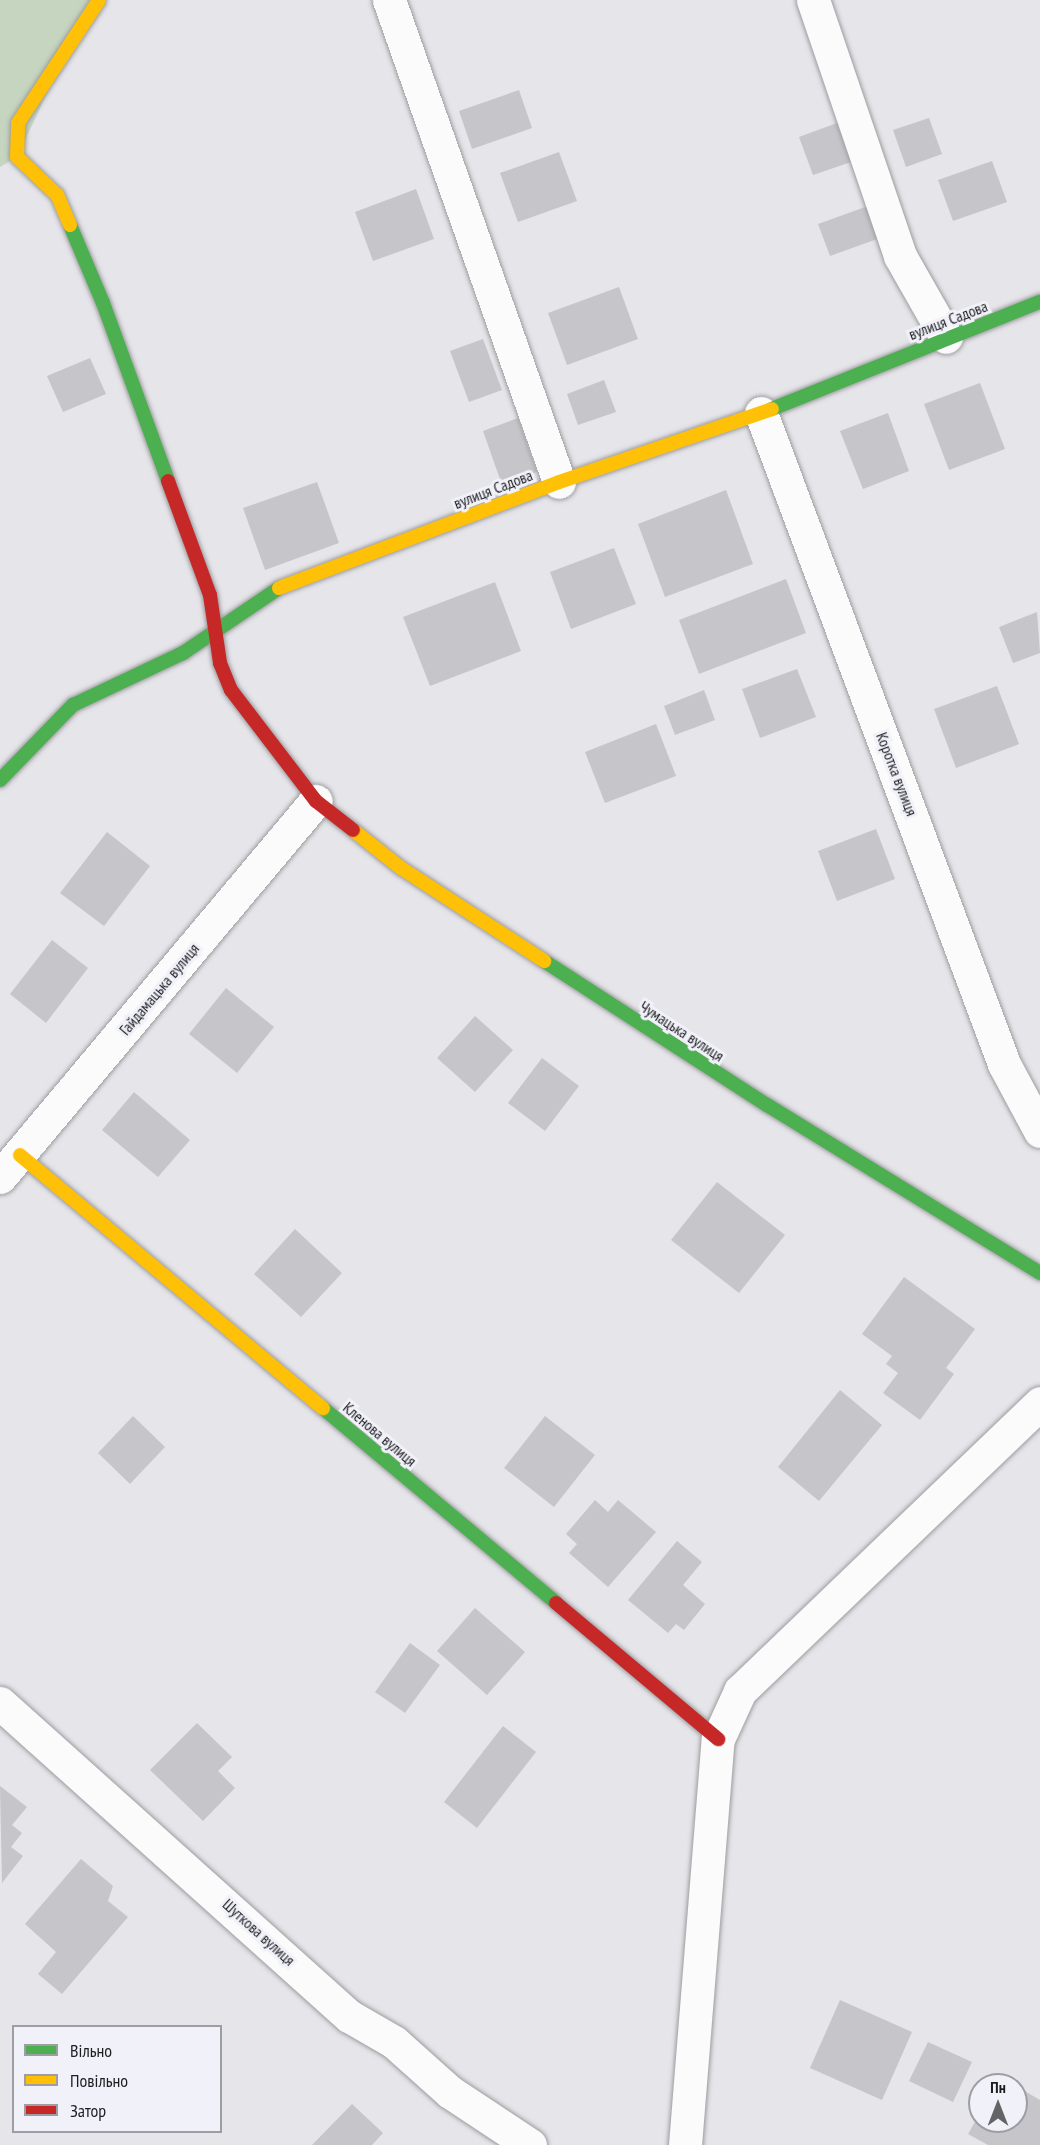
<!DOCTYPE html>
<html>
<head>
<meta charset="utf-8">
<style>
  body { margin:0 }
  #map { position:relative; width:1040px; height:2145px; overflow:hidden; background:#e5e5ea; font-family:"PT Sans Narrow",sans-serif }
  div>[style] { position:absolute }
  .green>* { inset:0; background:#c5d5bf }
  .building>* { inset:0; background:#c6c6ca }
  .roads { filter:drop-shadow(0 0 2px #9d9da0) drop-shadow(0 0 2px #9d9da0) }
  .street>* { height:33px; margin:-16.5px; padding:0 16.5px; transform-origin:16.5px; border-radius:16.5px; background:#fbfbfc }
  .fast>* { height:14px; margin:-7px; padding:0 7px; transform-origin:7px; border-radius:7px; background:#4caf50 }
  .slow>* { height:14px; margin:-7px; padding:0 7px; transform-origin:7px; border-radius:7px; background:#ffc107 }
  .jam>* { height:14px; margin:-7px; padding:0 7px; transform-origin:7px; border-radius:7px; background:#c62828 }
  span { translate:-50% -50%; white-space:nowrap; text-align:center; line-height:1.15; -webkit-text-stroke:6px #f1f1f9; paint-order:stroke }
  .street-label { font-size:16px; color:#1e1e21 }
  .legend { position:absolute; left:12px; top:2025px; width:210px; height:108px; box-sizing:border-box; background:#f1f1f9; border:2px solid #9d9da3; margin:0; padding:8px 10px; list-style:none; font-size:18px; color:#1e1e21 }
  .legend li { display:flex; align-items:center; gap:12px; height:30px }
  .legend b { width:30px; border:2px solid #9d9da3 }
  .north { position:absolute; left:968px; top:2073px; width:60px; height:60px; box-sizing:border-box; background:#f1f1f9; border:2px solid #9d9da3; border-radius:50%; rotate:0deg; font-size:16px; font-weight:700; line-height:24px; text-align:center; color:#1e1e21 }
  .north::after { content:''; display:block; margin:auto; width:21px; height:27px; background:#646467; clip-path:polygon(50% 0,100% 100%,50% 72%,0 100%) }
</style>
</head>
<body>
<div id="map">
  <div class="green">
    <i style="clip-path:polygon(0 0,91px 0,17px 157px,0 167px)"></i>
  </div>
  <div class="building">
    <i style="clip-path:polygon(519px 90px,532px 128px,472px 149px,459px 111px)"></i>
    <i style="clip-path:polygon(929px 118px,942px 154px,906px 167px,893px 130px)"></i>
    <i style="clip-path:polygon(837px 123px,851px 162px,813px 175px,799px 137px)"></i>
    <i style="clip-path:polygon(559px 152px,577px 201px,518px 222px,500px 173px)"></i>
    <i style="clip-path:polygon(992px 161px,1007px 202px,953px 221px,938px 180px)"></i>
    <i style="clip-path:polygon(416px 189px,434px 239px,373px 261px,355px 212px)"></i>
    <i style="clip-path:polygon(868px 206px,880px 238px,830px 256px,818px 224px)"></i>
    <i style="clip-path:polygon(619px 287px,638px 339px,567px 365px,548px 313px)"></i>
    <i style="clip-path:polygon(483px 339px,502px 390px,469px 402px,450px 351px)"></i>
    <i style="clip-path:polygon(90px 358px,106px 394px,63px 412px,47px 376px)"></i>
    <i style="clip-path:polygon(604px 380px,616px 412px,578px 425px,567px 394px)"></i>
    <i style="clip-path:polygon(980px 383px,1005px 449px,949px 470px,924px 404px)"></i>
    <i style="clip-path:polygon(888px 413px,909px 471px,863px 489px,840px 431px)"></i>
    <i style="clip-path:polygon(518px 418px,537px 472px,502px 485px,483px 431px)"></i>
    <i style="clip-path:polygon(317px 482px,339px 543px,265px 570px,243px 508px)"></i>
    <i style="clip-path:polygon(726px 490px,753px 564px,665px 597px,638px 524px)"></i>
    <i style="clip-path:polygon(614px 548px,636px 604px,571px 629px,550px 572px)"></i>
    <i style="clip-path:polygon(786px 579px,806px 633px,699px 674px,679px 620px)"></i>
    <i style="clip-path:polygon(495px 582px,521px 651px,430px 686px,403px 617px)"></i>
    <i style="clip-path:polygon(1037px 612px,1040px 653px,1013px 663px,999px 627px)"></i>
    <i style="clip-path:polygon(797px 669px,816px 717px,760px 738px,742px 689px)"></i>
    <i style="clip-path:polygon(997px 686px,1019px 744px,956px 768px,934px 709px)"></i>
    <i style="clip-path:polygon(704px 690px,715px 720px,675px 735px,664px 706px)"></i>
    <i style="clip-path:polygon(656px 724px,676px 776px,605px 803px,585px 752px)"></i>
    <i style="clip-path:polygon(876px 829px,895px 879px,837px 901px,818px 851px)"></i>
    <i style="clip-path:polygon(107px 832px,150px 866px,104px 926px,60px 893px)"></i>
    <i style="clip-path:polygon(52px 940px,88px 968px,46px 1023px,10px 994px)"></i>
    <i style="clip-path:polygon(226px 988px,274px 1027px,237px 1073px,189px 1034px)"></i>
    <i style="clip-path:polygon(475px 1016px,513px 1050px,475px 1092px,437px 1058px)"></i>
    <i style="clip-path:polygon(542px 1058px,579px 1086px,545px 1131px,508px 1103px)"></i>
    <i style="clip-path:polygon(134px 1092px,190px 1140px,158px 1177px,102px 1130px)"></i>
    <i style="clip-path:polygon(717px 1182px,785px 1235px,739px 1293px,671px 1240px)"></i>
    <i style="clip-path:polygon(295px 1229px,342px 1273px,301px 1317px,254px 1274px)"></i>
    <i style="clip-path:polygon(904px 1277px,975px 1329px,946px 1368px,954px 1374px,920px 1420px,883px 1393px,898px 1373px,886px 1364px,892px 1356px,862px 1334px)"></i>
    <i style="clip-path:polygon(840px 1390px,882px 1425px,819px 1501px,778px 1467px)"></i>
    <i style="clip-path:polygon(133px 1416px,165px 1447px,130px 1484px,98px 1453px)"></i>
    <i style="clip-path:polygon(545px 1416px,595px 1455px,554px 1507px,504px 1468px)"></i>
    <i style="clip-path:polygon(595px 1500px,608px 1512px,618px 1500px,656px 1532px,608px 1587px,569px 1553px,577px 1544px,566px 1534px)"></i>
    <i style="clip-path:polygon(677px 1541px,702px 1562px,683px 1585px,705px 1604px,684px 1630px,676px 1624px,668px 1633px,628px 1600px)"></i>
    <i style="clip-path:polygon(475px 1608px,525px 1652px,487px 1695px,437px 1651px)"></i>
    <i style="clip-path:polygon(410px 1643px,440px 1665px,405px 1713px,375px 1692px)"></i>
    <i style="clip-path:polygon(197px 1723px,232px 1757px,218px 1771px,235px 1788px,203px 1821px,150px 1770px)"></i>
    <i style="clip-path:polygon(503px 1726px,536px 1752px,477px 1828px,444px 1802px)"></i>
    <i style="clip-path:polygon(0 1786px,27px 1807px,12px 1825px,22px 1833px,11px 1847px,23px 1856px,2px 1883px)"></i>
    <i style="clip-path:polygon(81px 1859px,113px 1886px,108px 1901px,128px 1917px,62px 1994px,38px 1974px,56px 1952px,25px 1924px)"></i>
    <i style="clip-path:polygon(840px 2000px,912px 2032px,882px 2100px,810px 2068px)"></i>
    <i style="clip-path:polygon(928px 2042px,972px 2062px,953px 2102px,909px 2081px)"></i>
    <i style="clip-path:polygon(1001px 2078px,1014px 2085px,996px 2085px)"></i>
    <i style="clip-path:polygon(1016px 2086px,1040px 2100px,1040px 2145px,988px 2145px,968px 2134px,980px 2113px,980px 2121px,1016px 2121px)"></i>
    <i style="clip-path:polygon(352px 2104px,383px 2133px,372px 2145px,312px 2145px)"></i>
  </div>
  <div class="roads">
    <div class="street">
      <i style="left:389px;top:0;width:511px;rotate:70.57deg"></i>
      <i style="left:813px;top:0;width:270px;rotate:71.2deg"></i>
      <i style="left:900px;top:256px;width:93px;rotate:60.4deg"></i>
      <i style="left:761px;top:413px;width:695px;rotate:69.53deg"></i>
      <i style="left:1004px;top:1064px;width:76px;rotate:61.8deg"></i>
      <i style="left:0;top:1177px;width:491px;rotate:-50deg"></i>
      <i style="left:0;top:1703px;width:469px;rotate:41.9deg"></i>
      <i style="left:349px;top:2016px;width:52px;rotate:30deg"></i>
      <i style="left:394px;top:2042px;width:75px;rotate:41.8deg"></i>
      <i style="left:450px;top:2092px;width:96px;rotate:33.5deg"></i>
      <i style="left:685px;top:2145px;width:407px;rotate:-85.4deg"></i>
      <i style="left:718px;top:1739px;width:53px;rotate:-65.4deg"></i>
      <i style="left:740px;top:1691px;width:416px;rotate:-43.8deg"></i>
    </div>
    <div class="fast">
      <i style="left:70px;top:225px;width:85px;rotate:67.1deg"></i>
      <i style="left:103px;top:303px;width:189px;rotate:69.9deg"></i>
      <i style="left:772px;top:409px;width:289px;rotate:-21.8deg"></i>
      <i style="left:0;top:780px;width:105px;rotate:-45.8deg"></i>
      <i style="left:73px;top:705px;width:122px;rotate:-25.3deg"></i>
      <i style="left:183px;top:653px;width:116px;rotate:-34.1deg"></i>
      <i style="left:544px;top:961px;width:265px;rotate:32.9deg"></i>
      <i style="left:767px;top:1105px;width:321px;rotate:31.6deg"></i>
      <i style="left:323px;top:1408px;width:304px;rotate:39.9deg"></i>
    </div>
    <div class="slow">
      <i style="left:70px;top:225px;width:33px;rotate:-113deg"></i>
      <i style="left:57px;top:195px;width:55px;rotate:-136.5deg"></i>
      <i style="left:17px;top:157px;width:34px;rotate:-88deg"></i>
      <i style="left:18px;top:123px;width:147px;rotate:-56.6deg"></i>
      <i style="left:279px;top:588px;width:299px;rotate:-20.7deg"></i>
      <i style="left:559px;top:482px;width:225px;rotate:-18.9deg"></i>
      <i style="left:353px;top:830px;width:61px;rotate:38.4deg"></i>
      <i style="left:401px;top:868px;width:171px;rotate:33deg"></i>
      <i style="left:20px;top:1155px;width:395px;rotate:39.9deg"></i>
    </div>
    <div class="jam">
      <i style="left:168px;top:481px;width:121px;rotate:69.8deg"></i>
      <i style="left:210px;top:595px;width:69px;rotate:81.6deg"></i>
      <i style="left:220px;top:663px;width:29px;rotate:68deg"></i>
      <i style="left:231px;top:690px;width:140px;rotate:52.6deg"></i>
      <i style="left:316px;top:801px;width:47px;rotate:38.1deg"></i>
      <i style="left:556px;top:1603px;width:212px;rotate:40deg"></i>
    </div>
  </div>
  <div class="street-label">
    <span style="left:948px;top:320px;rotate:-21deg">вулиця Садова</span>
    <span style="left:493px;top:489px;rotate:-21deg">вулиця Садова</span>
    <span style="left:897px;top:774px;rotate:69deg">Коротка вулиця</span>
    <span style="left:159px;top:989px;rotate:-50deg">Гайдамацька вулиця</span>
    <span style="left:682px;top:1031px;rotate:33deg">Чумацька вулиця</span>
    <span style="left:380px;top:1434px;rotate:40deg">Кленова вулиця</span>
    <span style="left:259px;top:1932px;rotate:42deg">Шуткова вулиця</span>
  </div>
  <ul class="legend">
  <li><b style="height:8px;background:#4caf50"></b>Вільно</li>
  <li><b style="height:8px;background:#ffc107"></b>Повільно</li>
  <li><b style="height:8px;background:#c62828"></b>Затор</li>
  </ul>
  <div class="north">Пн</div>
</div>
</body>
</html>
